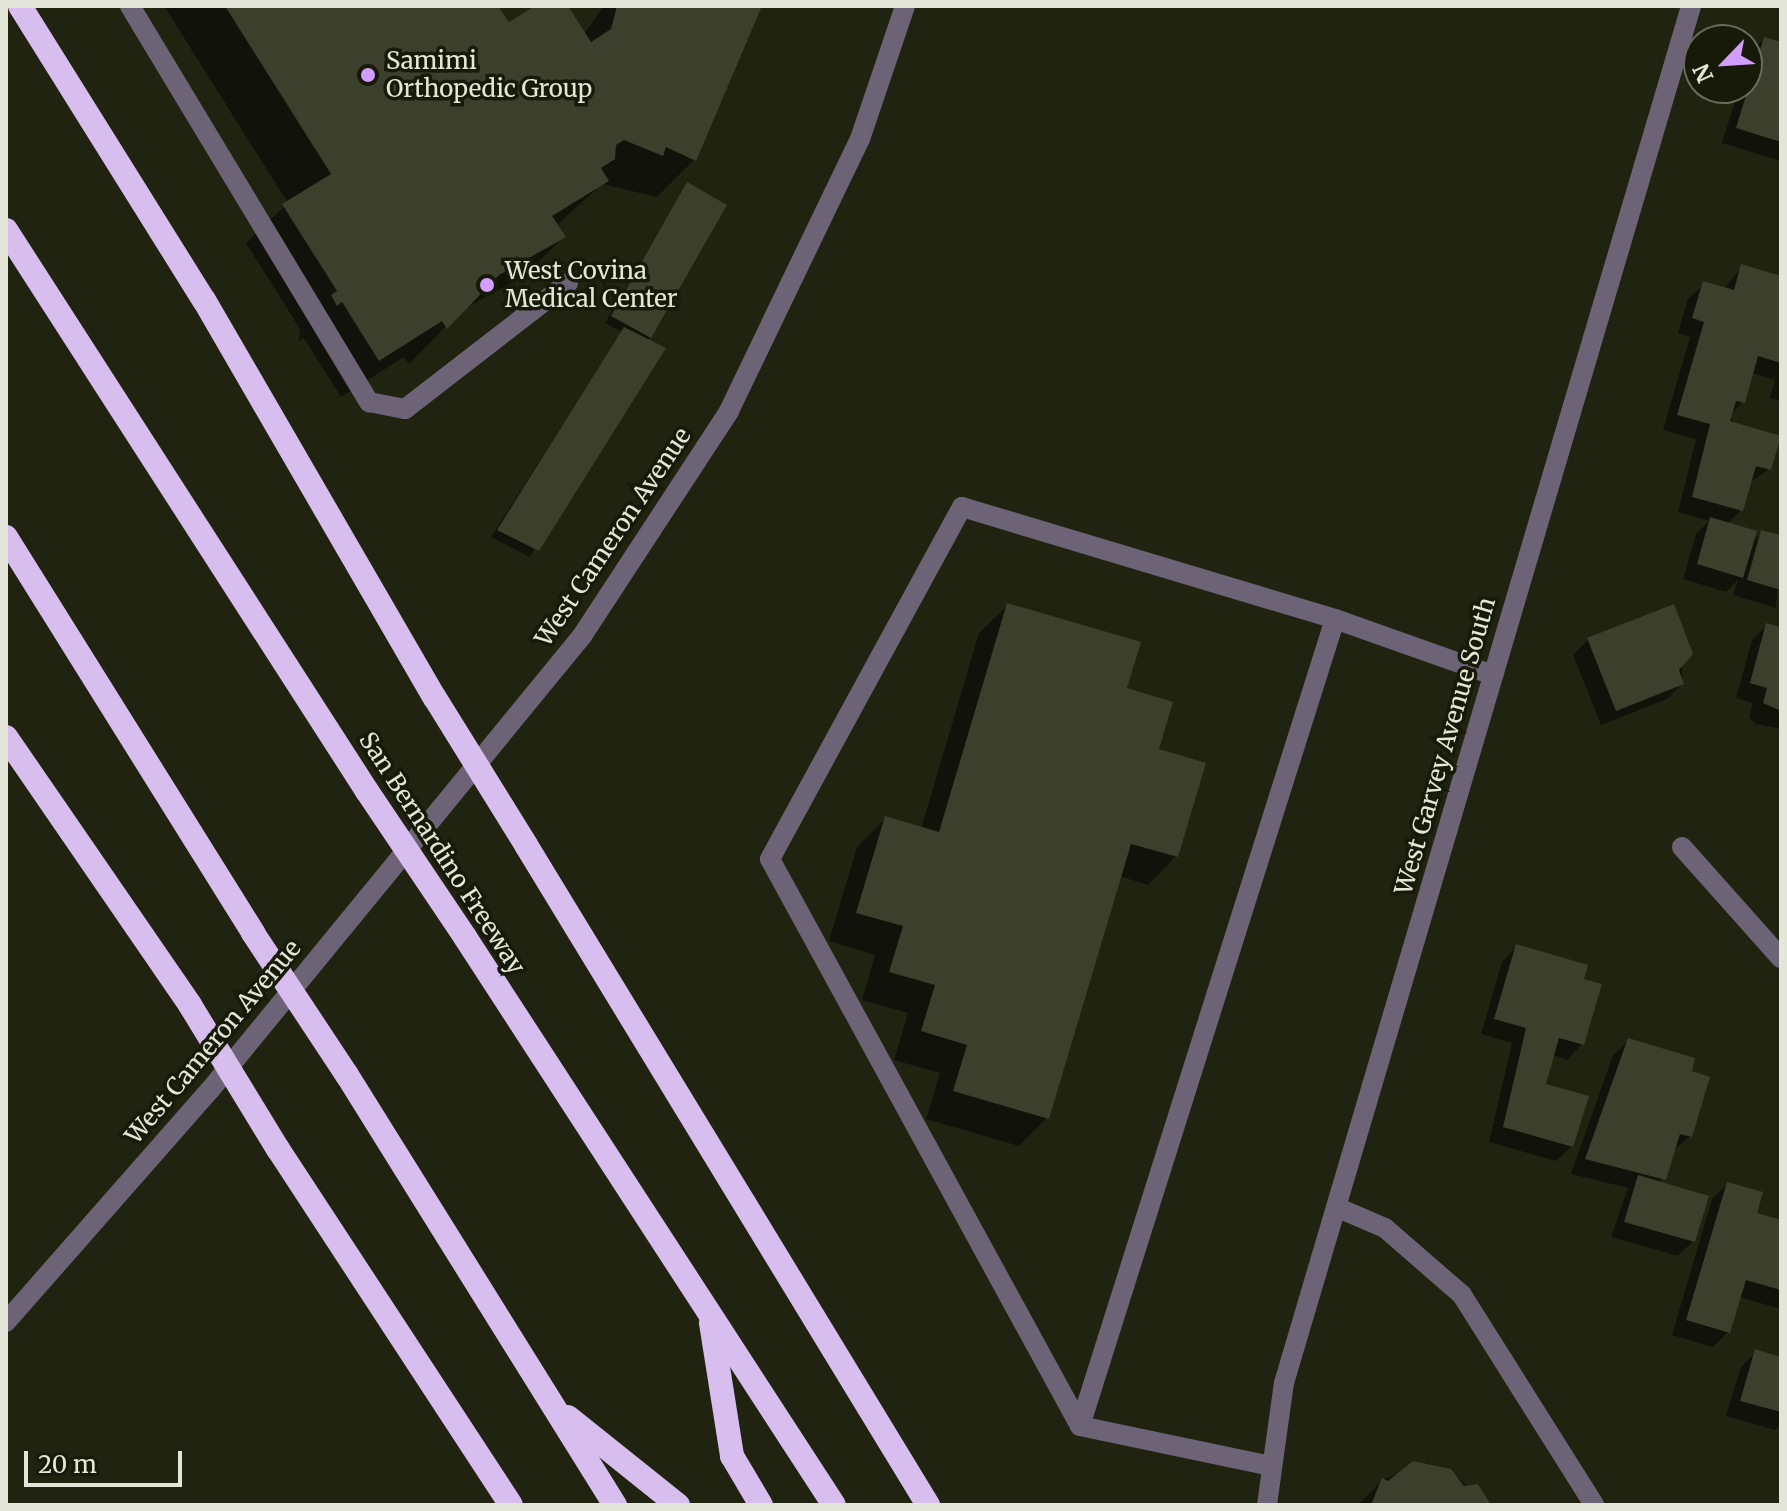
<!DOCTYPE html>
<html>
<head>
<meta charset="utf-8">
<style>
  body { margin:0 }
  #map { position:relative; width:1787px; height:1511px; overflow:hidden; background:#212311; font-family:Merriweather,serif }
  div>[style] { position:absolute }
  .shadow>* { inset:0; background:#0007 }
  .building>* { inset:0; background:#3c3f2b }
  .service>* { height:20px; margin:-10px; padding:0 10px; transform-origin:10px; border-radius:10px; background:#6c6376 }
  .minor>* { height:20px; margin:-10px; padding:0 10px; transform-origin:10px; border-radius:10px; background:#6c6376 }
  .tertiary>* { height:20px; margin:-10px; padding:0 10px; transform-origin:10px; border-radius:10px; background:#6c6376 }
  .motorway>* { height:24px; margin:-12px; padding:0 12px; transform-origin:12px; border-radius:12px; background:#d7beef }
  .motorway-bridge>* { height:24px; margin:-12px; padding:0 12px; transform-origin:12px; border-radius:12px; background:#d7beef }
  .dots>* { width:22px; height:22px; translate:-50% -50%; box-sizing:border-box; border:4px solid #171a08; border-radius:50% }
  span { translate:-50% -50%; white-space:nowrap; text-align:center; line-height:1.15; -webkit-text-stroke:7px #171a08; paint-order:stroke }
  .poi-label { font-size:24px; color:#e4e6da }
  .left { translate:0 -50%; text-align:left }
  .street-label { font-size:24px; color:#e4e6da }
  .frame { position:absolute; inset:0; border:8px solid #e4e6da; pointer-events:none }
  .north { position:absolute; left:1683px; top:24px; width:80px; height:80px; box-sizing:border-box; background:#171a08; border:2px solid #696c5c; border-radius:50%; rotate:245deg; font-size:22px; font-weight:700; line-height:32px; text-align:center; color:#e4e6da }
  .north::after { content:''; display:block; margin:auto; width:28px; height:36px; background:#d19dfe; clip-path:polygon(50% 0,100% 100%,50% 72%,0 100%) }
  .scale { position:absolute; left:24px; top:1451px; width:158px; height:36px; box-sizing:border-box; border:4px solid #e4e6da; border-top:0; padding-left:10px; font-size:24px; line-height:28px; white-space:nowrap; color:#e4e6da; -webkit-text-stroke:6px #171a08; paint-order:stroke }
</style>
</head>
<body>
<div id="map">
  <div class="shadow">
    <i style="clip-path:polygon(164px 6px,496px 6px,508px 25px,539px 6px,566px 6px,584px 34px,604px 6px,762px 6px,695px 159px,657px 197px,602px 184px,556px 226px,563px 237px,526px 275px,462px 310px,409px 364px,404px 357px,341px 397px,304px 338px,299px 341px,300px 329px,246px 243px,288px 203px)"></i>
    <i style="clip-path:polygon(1764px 39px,1781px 46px,1781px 161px,1722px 143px,1739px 88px,1747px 88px,1749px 54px)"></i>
    <i style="clip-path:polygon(688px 185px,650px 337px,530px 557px,491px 537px,622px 332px,605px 323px)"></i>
    <i style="clip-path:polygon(1742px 267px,1781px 278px,1781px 401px,1770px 398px,1775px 380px,1751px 373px,1743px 402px,1729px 416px,1769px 469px,1749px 483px,1741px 510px,1727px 524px,1751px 543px,1762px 532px,1781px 537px,1776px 608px,1733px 595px,1738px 580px,1726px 592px,1683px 579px,1696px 534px,1709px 521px,1678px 512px,1696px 439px,1663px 430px,1690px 337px,1678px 333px,1688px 299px,1704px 284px,1724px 289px)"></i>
    <i style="clip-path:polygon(1008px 605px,1124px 690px,1156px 750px,1176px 856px,1148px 885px,1119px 876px,1047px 1118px,1019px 1146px,926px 1119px,940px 1073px,894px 1060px,908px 1013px,862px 1000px,875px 955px,829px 941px,857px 847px,885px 819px,921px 829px,979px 633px)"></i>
    <i style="clip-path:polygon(1767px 625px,1781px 629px,1781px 729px,1756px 724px,1749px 718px,1753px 703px,1736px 698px,1752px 640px)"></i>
    <i style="clip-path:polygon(1588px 640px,1682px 662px,1682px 684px,1667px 699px,1601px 725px,1573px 655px)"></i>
    <i style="clip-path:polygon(1517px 946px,1582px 980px,1582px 1044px,1567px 1060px,1552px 1055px,1543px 1085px,1572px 1146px,1556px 1161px,1489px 1142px,1512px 1043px,1481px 1034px,1502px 962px)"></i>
    <i style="clip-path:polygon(1629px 1040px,1689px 1072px,1690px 1136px,1673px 1151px,1660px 1183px,1693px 1241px,1678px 1256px,1611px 1237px,1628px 1188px,1571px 1174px,1613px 1055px)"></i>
    <i style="clip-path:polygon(1728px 1184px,1755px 1215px,1781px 1222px,1781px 1309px,1739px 1297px,1728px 1332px,1713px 1347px,1672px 1335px,1712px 1199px)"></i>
    <i style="clip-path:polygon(1756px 1352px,1781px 1359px,1781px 1423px,1775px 1430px,1726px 1416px,1741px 1367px)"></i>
    <i style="clip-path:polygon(1426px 1463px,1450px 1470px,1487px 1505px,1358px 1505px,1384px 1479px)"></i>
  </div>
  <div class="building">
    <i style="clip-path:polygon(225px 6px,498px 6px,509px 22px,535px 6px,568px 6px,591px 42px,611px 29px,617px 6px,762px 6px,696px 161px,666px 147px,663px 156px,624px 140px,616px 145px,615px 159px,601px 168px,609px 181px,552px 216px,566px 237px,499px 275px,447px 329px,442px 321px,379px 361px,342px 302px,337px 306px,331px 295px,337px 291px,282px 204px,331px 174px)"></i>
    <i style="clip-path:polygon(1764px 37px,1781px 42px,1781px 142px,1736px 128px)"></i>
    <i style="clip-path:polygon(687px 182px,727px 205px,651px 338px,611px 316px)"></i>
    <i style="clip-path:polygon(1741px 264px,1781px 276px,1781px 363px,1758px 356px,1745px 403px,1736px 401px,1730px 421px,1781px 436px,1771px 470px,1756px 466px,1743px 511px,1692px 497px,1710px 424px,1677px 415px,1704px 322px,1692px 318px,1703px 281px,1734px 290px)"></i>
    <i style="clip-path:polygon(624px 327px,666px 348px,539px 551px,497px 530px)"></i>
    <i style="clip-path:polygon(1710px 517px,1757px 531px,1743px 578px,1697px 564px)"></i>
    <i style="clip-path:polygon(1761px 530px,1781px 535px,1781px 590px,1747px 580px)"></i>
    <i style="clip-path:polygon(1007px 603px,1141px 642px,1127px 688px,1173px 702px,1159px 749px,1206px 763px,1178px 857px,1131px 844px,1049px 1119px,953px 1091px,967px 1045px,921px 1031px,935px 985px,889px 972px,903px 926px,856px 913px,885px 816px,939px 832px)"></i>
    <i style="clip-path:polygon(1674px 604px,1693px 654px,1679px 670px,1684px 684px,1616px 711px,1587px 638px)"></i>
    <i style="clip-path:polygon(1766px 623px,1781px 627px,1781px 711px,1763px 703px,1767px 688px,1750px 683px)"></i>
    <i style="clip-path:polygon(1516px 944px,1588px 965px,1584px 979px,1602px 984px,1584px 1045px,1559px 1038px,1546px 1084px,1589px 1096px,1573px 1147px,1503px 1127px,1526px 1028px,1494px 1019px)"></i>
    <i style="clip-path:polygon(1628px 1038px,1695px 1058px,1692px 1071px,1710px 1077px,1692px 1137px,1680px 1134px,1666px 1180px,1585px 1159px)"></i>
    <i style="clip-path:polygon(1638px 1175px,1709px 1196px,1695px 1242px,1624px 1222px)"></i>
    <i style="clip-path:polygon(1727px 1182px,1763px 1192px,1757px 1213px,1781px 1220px,1781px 1290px,1746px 1280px,1730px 1333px,1686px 1320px)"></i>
    <i style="clip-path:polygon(1755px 1349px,1781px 1357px,1781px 1412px,1740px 1401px)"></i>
    <i style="clip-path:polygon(1413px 1461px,1451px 1469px,1464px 1486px,1478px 1484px,1491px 1505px,1371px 1505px,1382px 1478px,1388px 1481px)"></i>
  </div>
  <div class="service">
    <i style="left:130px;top:6px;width:463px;rotate:58.9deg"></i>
    <i style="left:369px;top:402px;width:37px;rotate:11deg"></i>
    <i style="left:405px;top:409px;width:206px;rotate:-37.7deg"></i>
    <i style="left:1335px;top:619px;width:168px;rotate:19.5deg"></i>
    <i style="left:1336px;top:1207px;width:53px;rotate:23.2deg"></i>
    <i style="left:1385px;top:1228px;width:102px;rotate:41deg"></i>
    <i style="left:1462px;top:1295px;width:248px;rotate:57.8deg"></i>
    <i style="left:1080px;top:1426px;width:646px;rotate:-118.67deg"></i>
    <i style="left:770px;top:859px;width:401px;rotate:-61.4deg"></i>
    <i style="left:962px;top:507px;width:389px;rotate:16.7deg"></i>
    <i style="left:1335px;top:619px;width:846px;rotate:107.54deg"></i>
    <i style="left:1080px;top:1426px;width:195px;rotate:11.8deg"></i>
  </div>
  <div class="minor">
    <i style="left:1682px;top:847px;width:149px;rotate:48.3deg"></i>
  </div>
  <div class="tertiary">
    <i style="left:6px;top:1322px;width:309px;rotate:-48.7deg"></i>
    <i style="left:210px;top:1090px;width:587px;rotate:-50.67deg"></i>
    <i style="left:582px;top:636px;width:269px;rotate:-56.8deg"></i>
    <i style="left:729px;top:411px;width:302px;rotate:-64.3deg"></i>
    <i style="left:860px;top:139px;width:140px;rotate:-71.3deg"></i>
    <i style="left:1267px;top:1505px;width:123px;rotate:-82.1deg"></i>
    <i style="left:1284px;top:1383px;width:1436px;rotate:-73.53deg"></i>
  </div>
  <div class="motorway">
    <i style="left:20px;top:6px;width:347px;rotate:58deg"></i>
    <i style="left:204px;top:300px;width:460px;rotate:59.9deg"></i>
    <i style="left:6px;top:230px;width:667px;rotate:57.24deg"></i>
    <i style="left:6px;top:537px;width:467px;rotate:58deg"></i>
    <i style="left:6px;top:737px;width:325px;rotate:55.5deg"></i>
    <i style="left:526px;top:845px;width:773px;rotate:58.65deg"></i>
    <i style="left:465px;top:937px;width:677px;rotate:56.99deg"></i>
    <i style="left:347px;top:1075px;width:507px;rotate:58.07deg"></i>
    <i style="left:278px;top:1149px;width:425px;rotate:56.8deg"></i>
    <i style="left:711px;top:1323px;width:135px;rotate:81deg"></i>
    <i style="left:732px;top:1456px;width:57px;rotate:59.4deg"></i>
    <i style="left:568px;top:1417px;width:141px;rotate:38.7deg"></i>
  </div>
  <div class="motorway-bridge">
    <i style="left:435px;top:698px;width:173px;rotate:58.2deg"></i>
    <i style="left:367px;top:791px;width:176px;rotate:56.1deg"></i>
    <i style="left:253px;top:933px;width:170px;rotate:56.5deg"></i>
    <i style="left:190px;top:1005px;width:169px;rotate:58.6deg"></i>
  </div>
  <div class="dots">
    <i style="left:368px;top:75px;background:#d19dfe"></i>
    <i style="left:487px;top:285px;background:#d19dfe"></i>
  </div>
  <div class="poi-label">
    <span class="left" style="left:386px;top:75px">Samimi<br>Orthopedic Group</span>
    <span class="left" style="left:505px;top:285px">West Covina<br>Medical Center</span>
  </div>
  <div class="street-label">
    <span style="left:613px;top:537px;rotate:-56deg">West Cameron Avenue</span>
    <span style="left:1445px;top:746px;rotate:-74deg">West Garvey Avenue South</span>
    <span style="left:442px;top:853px;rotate:57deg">San Bernardino Freeway</span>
    <span style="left:213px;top:1042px;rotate:-50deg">West Cameron Avenue</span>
  </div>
  <div class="frame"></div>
  <div class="north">N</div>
  <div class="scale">20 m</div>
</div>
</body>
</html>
